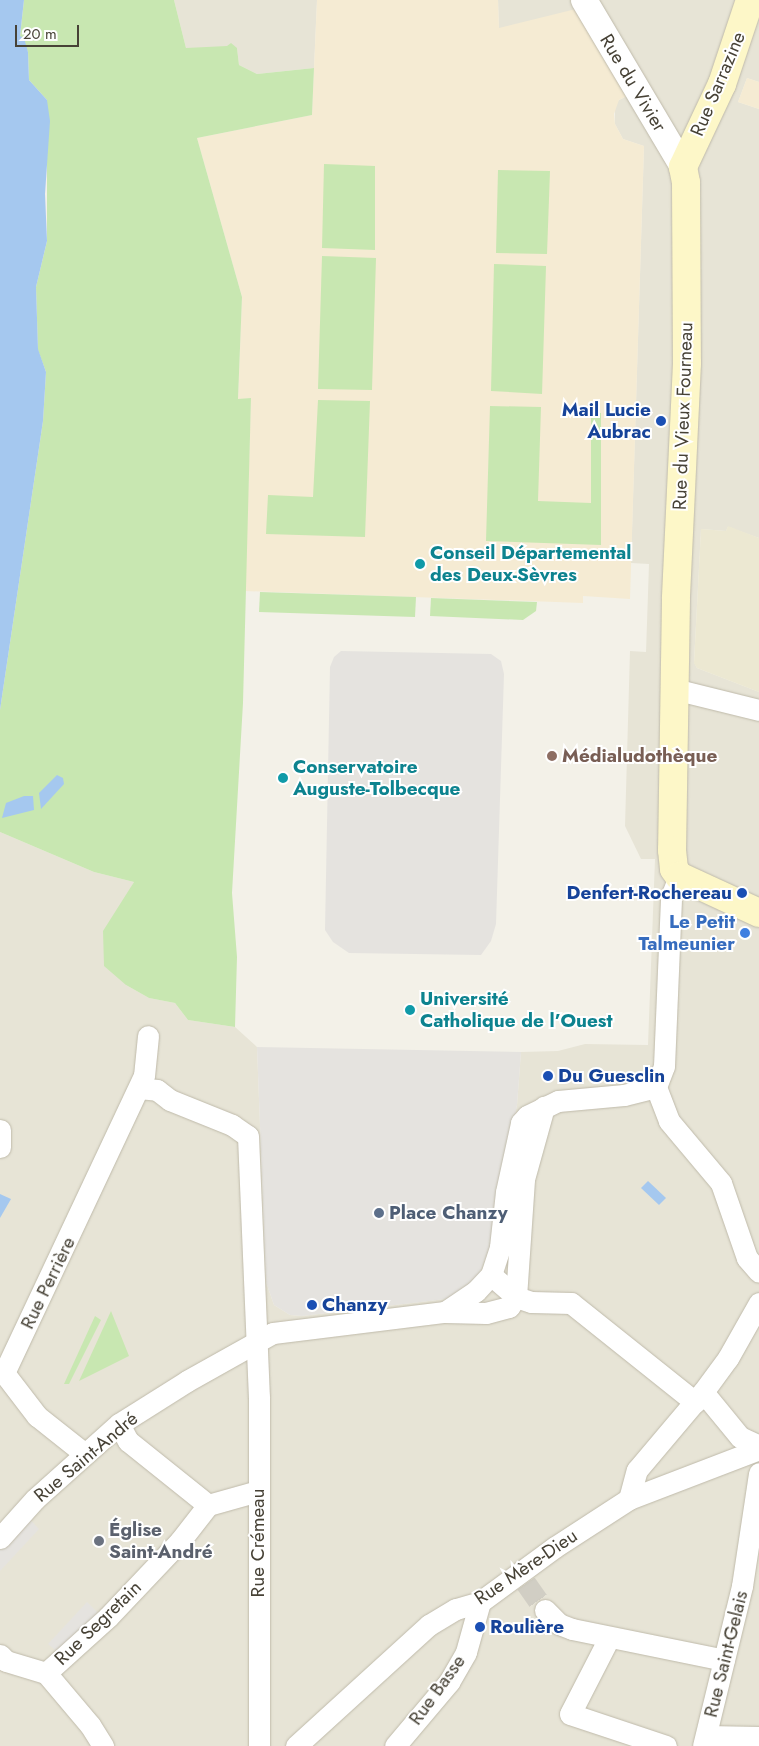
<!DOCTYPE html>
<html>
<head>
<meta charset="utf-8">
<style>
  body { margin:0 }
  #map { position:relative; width:759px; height:1746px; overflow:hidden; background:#f3f1e8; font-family:Jost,sans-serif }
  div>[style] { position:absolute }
  .residential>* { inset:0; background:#e7e4d6 }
  .commercial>* { inset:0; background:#f5ebd3 }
  .education>* { inset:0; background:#ece8d2 }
  .green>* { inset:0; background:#c8e7b1 }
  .parking>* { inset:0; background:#e5e3df }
  .water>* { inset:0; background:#a5c8ef }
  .minor-tunnel>* { height:21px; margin-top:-10.5px; transform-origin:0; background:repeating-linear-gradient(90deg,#d1cec4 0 21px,transparent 0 32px) }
  .roads { filter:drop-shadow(0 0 1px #bfbaaa) drop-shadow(0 0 1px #bfbaaa) }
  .minor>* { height:21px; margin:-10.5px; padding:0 10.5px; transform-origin:10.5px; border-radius:10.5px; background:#fff }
  .tertiary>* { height:26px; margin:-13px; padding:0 13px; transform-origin:13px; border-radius:13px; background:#fff }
  .secondary>* { height:28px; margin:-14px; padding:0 14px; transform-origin:14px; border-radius:14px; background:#fdf7c8 }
  .dots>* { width:14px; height:14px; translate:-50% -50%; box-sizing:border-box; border:2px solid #fff; border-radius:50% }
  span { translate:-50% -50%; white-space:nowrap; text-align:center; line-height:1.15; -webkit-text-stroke:4px #fff; paint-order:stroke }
  .street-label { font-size:19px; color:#474236 }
  .transit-label { font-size:19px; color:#164399; font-weight:700 }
  .right { translate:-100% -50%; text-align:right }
  .left { translate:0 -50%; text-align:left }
  .culture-label { font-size:19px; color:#0d838f; font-weight:700 }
  .education-label { font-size:19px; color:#785e54; font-weight:700 }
  .shop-label { font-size:19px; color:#366cbe; font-weight:700 }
  .service-label { font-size:19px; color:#4e5e75; font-weight:700 }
  .worship-label { font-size:19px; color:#5b616d; font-weight:700 }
  .scale { position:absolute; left:15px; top:25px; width:64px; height:22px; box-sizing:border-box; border:2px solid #474236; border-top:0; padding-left:6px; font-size:15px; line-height:18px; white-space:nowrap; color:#474236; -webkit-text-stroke:4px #fff; paint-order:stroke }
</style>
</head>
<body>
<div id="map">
  <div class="residential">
    <i style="clip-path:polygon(174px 0,317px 0,314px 68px,257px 74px,239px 65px,237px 48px,186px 48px)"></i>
    <i style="clip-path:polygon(498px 0,759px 0,759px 82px,747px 78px,738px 102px,759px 109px,759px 538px,728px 527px,726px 531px,701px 529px,694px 662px,697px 668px,759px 692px,759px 1746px,0 1746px,0 832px,94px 872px,134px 882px,125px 899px,126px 985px,149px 998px,175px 1003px,188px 1020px,235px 1027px,257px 1047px,266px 1282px,274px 1305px,290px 1315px,302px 1316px,454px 1298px,501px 1180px,517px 1105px,521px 1052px,558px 1051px,585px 1044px,648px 1045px,655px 859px,641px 859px,625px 826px,630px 651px,646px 652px,649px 564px,631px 563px,644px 146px,623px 139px,615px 124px,615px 106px,619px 100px,631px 94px,499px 28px)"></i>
  </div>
  <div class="commercial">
    <i style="clip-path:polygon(317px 0,498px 0,499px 28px,580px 8px,631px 94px,619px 100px,614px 114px,615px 124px,623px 139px,644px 146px,630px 599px,583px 596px,583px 603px,245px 591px,251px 398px,238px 400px,242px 297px,197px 138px,312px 115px)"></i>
    <i style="clip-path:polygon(747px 78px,759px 82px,759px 109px,738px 102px)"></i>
  </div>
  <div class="education">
    <i style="clip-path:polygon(728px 526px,759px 538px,759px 692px,697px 668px,694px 663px,701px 529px,726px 531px)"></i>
  </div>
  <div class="green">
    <i style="clip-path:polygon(24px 0,174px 0,186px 48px,227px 46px,231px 43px,237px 48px,239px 65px,257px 74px,314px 68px,312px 115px,197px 138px,242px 297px,238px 399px,251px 398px,243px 703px,232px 893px,237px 957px,235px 1027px,188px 1020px,175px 1003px,149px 998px,126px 985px,104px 966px,103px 931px,134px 882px,94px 872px,0 832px,0 710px,43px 421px,46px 372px,38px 350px,36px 287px,47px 241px,47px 100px,29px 80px,28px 52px,20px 36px)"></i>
    <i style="clip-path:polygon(324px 164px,375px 166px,375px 250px,322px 248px)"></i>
    <i style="clip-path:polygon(498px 170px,550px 171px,547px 254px,496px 253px)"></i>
    <i style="clip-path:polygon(322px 256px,376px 258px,372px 390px,318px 389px)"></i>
    <i style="clip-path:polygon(494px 264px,546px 266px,542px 394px,491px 391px)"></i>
    <i style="clip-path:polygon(318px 400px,370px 401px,365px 537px,266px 534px,268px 495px,313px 497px)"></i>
    <i style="clip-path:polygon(490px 406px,541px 407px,538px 501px,591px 503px,591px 413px,601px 413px,601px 545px,486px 541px)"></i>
    <i style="clip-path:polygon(260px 592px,416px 597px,415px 617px,259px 612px)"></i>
    <i style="clip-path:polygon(431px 598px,537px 602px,536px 611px,523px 620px,430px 616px)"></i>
    <i style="clip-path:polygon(111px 1311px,129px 1356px,79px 1381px)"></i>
    <i style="clip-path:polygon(95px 1316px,101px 1320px,69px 1384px,64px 1384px)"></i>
  </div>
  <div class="parking">
    <i style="clip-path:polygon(341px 651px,491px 654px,501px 661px,504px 674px,496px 924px,491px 941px,481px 955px,349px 953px,333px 942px,325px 930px,330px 667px,334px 657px)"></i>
    <i style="clip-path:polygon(257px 1047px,521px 1052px,517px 1105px,490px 1246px,477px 1281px,454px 1298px,302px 1316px,290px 1315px,274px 1305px,266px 1282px)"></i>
    <i style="clip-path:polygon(23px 1512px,39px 1529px,0 1571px,0 1538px)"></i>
    <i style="clip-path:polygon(87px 1602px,105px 1620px,63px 1657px,48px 1644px)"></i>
  </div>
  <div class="water">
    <i style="clip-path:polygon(0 0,24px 0,20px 36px,24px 38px,28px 52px,29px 80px,47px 100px,50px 121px,45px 194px,47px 241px,36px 287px,38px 349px,46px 372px,43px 421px,0 710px)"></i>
    <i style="clip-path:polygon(57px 775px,63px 778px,64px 784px,41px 809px,39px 793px)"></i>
    <i style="clip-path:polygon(24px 796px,33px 796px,34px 810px,2px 818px,6px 803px)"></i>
    <i style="clip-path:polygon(648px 1181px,666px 1198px,659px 1205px,641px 1188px)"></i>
    <i style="clip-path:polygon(0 1194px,11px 1199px,0 1218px)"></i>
  </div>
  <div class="minor-tunnel">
    <i style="left:526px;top:1583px;width:33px;rotate:55deg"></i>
  </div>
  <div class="roads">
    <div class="minor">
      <i style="left:674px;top:689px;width:88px;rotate:13.9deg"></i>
      <i style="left:656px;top:1087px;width:36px;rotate:69deg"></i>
      <i style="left:669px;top:1121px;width:81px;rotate:50deg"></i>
      <i style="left:721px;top:1183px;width:79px;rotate:70.9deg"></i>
      <i style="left:747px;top:1258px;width:18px;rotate:49deg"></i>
      <i style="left:656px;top:1087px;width:22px;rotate:-69deg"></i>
      <i style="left:664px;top:1066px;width:169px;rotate:-87.6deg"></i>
      <i style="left:671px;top:897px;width:22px;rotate:-69deg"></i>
      <i style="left:139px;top:1088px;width:18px;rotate:6deg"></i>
      <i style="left:157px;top:1090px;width:16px;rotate:38deg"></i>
      <i style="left:170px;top:1100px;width:67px;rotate:22deg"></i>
      <i style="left:232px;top:1125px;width:19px;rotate:35deg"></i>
      <i style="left:248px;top:1136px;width:261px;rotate:87.6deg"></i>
      <i style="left:259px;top:1397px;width:349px;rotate:90deg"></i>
      <i style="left:0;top:1130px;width:17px;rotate:90deg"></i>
      <i style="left:491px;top:1275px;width:33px;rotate:41deg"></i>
      <i style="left:516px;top:1297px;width:16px;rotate:18deg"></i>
      <i style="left:531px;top:1302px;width:40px;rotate:1.4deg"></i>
      <i style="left:571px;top:1303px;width:159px;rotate:38.6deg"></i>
      <i style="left:445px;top:1312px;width:37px;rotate:-34deg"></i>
      <i style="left:476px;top:1291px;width:22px;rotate:-47deg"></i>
      <i style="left:491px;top:1275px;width:29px;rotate:-72deg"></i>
      <i style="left:500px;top:1247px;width:55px;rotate:-83.8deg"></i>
      <i style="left:506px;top:1192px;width:71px;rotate:-77.7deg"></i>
      <i style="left:521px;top:1123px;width:9px;rotate:-49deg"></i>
      <i style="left:527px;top:1116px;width:34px;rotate:-26deg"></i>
      <i style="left:558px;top:1101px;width:66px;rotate:-5.2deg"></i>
      <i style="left:624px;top:1095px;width:33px;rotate:-14deg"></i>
      <i style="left:703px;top:1392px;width:42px;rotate:-53.7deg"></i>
      <i style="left:728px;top:1358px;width:63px;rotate:-60.6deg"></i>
      <i style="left:85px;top:1454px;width:61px;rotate:-141.6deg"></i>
      <i style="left:37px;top:1416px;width:54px;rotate:-127.5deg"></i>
      <i style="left:4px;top:1373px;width:328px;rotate:-64.8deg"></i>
      <i style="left:144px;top:1076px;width:40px;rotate:-84.3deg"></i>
      <i style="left:629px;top:1499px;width:30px;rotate:-75deg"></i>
      <i style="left:637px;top:1470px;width:102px;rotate:-49.8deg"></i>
      <i style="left:703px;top:1392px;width:58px;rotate:50.6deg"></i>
      <i style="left:740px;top:1437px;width:21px;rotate:25deg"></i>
      <i style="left:208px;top:1505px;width:52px;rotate:-15.6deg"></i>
      <i style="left:0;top:1538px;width:52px;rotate:-48.1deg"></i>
      <i style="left:35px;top:1499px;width:113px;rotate:-41.8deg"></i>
      <i style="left:119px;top:1424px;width:80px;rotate:-32.3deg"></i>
      <i style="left:187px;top:1381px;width:98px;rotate:-29.2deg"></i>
      <i style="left:273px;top:1333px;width:173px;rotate:-7deg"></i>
      <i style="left:445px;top:1312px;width:41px;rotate:1.4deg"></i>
      <i style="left:486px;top:1313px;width:24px;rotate:-15deg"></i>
      <i style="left:509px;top:1307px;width:12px;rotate:-55deg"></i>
      <i style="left:516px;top:1297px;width:118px;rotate:-86.1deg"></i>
      <i style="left:524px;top:1179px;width:75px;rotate:-74.5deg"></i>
      <i style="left:545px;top:1610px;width:20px;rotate:45deg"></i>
      <i style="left:559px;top:1624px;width:14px;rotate:21deg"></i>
      <i style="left:572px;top:1629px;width:155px;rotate:11.5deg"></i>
      <i style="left:609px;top:1638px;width:85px;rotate:117.2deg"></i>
      <i style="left:570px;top:1714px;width:101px;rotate:18.4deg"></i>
      <i style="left:0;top:1655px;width:8px;rotate:45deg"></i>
      <i style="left:6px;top:1661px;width:42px;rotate:16.7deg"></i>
      <i style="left:46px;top:1673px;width:68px;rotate:49.8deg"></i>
      <i style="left:90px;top:1725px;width:25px;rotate:58deg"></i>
      <i style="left:46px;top:1673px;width:84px;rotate:-42.1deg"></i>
      <i style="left:108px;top:1617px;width:105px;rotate:-46.5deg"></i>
      <i style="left:180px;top:1541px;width:46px;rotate:-52.1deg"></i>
      <i style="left:208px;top:1505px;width:102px;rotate:-141.3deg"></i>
      <i style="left:128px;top:1441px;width:19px;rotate:-118deg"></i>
      <i style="left:706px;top:1736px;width:53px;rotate:1.1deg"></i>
      <i style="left:296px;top:1746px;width:180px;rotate:-42.3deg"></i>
      <i style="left:429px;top:1625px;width:31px;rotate:-31deg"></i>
      <i style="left:456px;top:1609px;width:25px;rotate:-16deg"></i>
      <i style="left:480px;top:1602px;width:93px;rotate:-36.3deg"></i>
      <i style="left:555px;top:1547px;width:88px;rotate:-33deg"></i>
      <i style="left:629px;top:1499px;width:139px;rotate:-21deg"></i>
      <i style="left:395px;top:1746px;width:84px;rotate:-49.8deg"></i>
      <i style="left:449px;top:1682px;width:34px;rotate:-60deg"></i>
      <i style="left:466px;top:1652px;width:52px;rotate:-74.4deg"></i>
      <i style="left:703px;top:1746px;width:165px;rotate:-76.3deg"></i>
      <i style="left:742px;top:1586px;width:114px;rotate:-81.4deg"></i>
    </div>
    <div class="tertiary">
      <i style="left:584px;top:0;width:194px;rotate:59.3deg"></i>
    </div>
    <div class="secondary">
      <i style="left:750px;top:0;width:89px;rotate:108.4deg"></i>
      <i style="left:722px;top:84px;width:92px;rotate:115.2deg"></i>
      <i style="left:683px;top:167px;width:16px;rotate:79deg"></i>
      <i style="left:686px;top:183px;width:180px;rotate:89.7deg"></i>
      <i style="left:687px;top:363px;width:236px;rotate:92.7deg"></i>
      <i style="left:676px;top:599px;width:251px;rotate:90.9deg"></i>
      <i style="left:672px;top:850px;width:19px;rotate:84deg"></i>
      <i style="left:674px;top:869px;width:9px;rotate:54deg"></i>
      <i style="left:679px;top:876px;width:88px;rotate:24.8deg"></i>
    </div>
  </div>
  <div class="dots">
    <i style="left:661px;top:421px;background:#1a4fb4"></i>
    <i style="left:420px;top:564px;background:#0f9aa8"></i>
    <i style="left:552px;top:756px;background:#8d6e63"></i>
    <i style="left:283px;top:778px;background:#0f9aa8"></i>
    <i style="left:742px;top:893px;background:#1a4fb4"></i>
    <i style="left:745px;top:933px;background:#3f7fe0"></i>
    <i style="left:410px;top:1010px;background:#0f9aa8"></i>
    <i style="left:548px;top:1076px;background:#1a4fb4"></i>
    <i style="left:379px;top:1213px;background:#5c6f8a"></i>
    <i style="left:312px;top:1305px;background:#1a4fb4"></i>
    <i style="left:99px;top:1541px;background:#6b7280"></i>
    <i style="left:480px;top:1627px;background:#1a4fb4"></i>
  </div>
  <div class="street-label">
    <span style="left:633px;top:83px;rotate:59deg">Rue du Vivier</span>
    <span style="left:718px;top:84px;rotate:-67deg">Rue Sarrazine</span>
    <span style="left:683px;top:416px;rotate:-88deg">Rue du Vieux Fourneau</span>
    <span style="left:48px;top:1283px;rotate:-64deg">Rue Perrière</span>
    <span style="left:86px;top:1457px;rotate:-40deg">Rue Saint-André</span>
    <span style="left:258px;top:1543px;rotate:-90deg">Rue Crémeau</span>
    <span style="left:526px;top:1567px;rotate:-34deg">Rue Mère-Dieu</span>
    <span style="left:98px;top:1623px;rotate:-44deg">Rue Segretain</span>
    <span style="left:726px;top:1654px;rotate:-76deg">Rue Saint-Gelais</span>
    <span style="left:437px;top:1690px;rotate:-54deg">Rue Basse</span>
  </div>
  <div class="transit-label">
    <span class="right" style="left:651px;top:421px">Mail Lucie<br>Aubrac</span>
    <span class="right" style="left:732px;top:893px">Denfert-Rochereau</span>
    <span class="left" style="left:558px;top:1076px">Du Guesclin</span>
    <span class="left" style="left:322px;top:1305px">Chanzy</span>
    <span class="left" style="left:490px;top:1627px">Roulière</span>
  </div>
  <div class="culture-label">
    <span class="left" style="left:430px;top:564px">Conseil Départemental<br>des Deux-Sèvres</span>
    <span class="left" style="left:293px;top:778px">Conservatoire<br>Auguste-Tolbecque</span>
    <span class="left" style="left:420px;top:1010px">Université<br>Catholique de l’Ouest</span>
  </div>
  <div class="education-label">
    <span class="left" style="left:562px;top:756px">Médialudothèque</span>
  </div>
  <div class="shop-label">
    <span class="right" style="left:735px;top:933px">Le Petit<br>Talmeunier</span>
  </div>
  <div class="service-label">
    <span class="left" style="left:389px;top:1213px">Place Chanzy</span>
  </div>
  <div class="worship-label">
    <span class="left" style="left:109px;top:1541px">Église<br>Saint-André</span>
  </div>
  <div class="scale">20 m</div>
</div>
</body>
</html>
